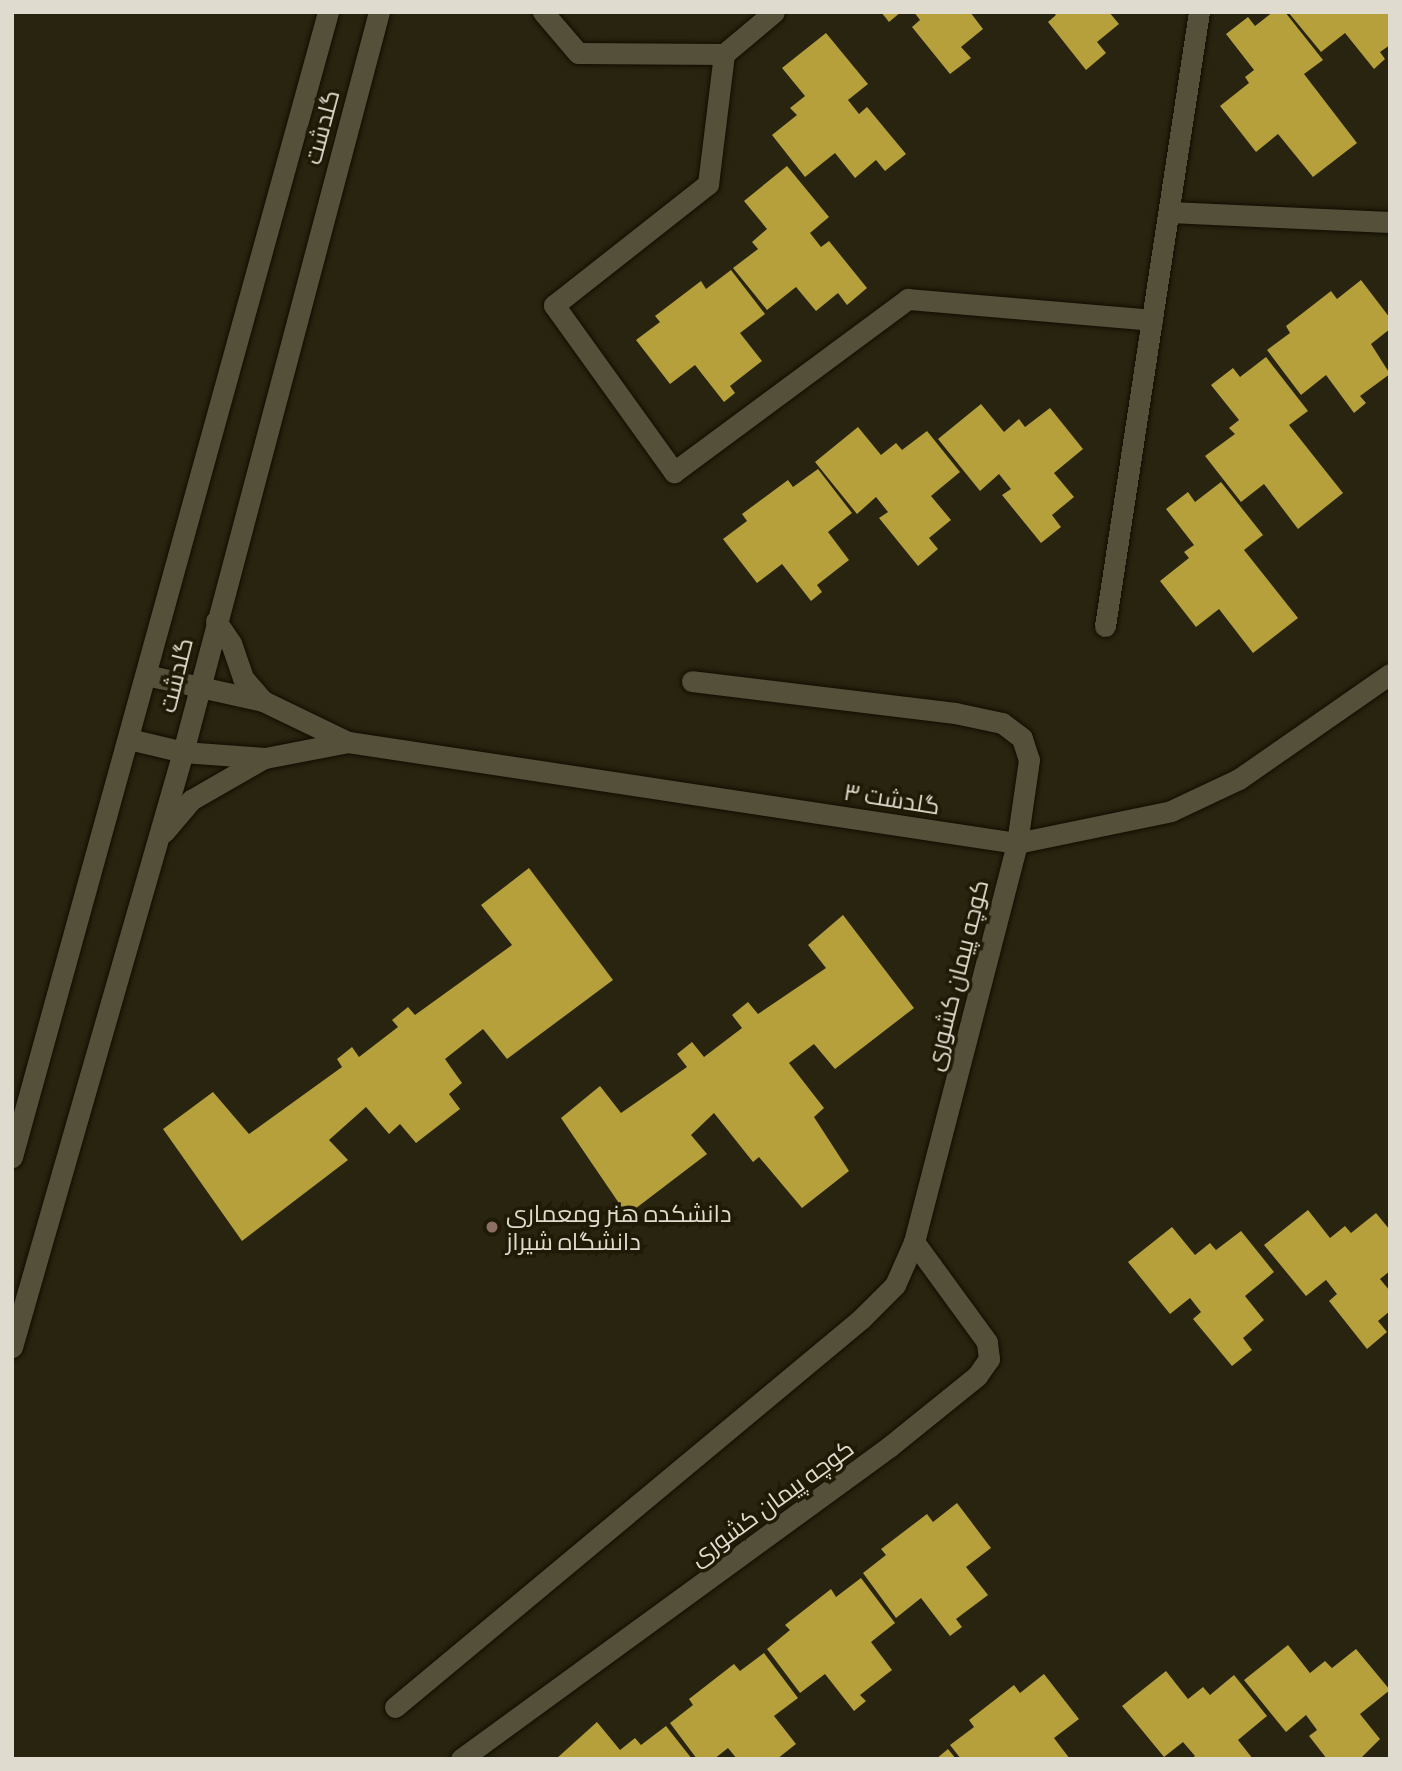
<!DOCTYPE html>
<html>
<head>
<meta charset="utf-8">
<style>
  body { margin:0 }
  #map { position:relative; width:1402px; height:1771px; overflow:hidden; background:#28240f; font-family:Barlow,Cairo,sans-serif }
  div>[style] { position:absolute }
  .building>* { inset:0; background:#b5a03b }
  .roads { filter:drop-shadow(0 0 2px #110d00) drop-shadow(0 0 2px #110d00) }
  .minor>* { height:21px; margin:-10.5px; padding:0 10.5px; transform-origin:10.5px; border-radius:10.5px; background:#55503a }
  .dots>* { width:19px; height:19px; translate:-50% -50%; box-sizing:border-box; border:4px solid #1f1a06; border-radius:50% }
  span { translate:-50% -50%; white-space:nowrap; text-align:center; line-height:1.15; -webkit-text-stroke:7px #1f1a06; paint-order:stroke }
  .street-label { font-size:24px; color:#dfdccf }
  .poi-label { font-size:24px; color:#dfdccf }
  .left { translate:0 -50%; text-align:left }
  .frame { position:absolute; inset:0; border:14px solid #dfdccf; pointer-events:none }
</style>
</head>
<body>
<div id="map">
  <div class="building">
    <i style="clip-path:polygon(881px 12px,901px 12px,889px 22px)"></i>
    <i style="clip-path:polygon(914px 12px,970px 12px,983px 29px,961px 47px,971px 58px,950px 74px,912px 27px,920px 20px)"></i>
    <i style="clip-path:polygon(1053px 12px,1109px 12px,1119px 24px,1097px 42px,1106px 53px,1086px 70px,1048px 22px,1056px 15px)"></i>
    <i style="clip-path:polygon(1273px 12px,1285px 12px,1323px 60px,1304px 74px,1357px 143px,1313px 177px,1278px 134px,1256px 152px,1220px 106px,1249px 83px,1245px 77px,1254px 70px,1226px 34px,1248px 17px,1255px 26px)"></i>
    <i style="clip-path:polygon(1288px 12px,1390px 12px,1390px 45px,1380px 52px,1385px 59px,1374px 69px,1345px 33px,1321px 52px)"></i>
    <i style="clip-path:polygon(826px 33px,868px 84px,848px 100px,859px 114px,867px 107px,906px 154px,885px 171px,876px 160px,855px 178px,835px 153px,805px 177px,772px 135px,797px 115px,790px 108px,805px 96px,782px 68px)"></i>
    <i style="clip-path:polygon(787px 166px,829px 217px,810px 233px,821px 247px,829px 241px,867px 288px,847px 305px,838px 293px,816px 311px,796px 287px,767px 310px,733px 268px,758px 249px,752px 242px,767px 229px,744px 201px)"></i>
    <i style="clip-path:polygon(731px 270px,765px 314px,740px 333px,762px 361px,730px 386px,735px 393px,724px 402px,695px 365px,670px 384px,636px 340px,660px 322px,655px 316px,701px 281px,706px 289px)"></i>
    <i style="clip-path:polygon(1361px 280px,1390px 318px,1390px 329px,1371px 344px,1390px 374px,1360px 396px,1366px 403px,1354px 413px,1326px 375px,1301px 395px,1267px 350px,1290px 333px,1286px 326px,1331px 291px,1337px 299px)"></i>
    <i style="clip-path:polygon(1266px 357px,1308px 411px,1289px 425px,1343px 493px,1298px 529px,1264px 484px,1241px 502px,1205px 456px,1235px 434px,1229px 428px,1239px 420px,1211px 385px,1233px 368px,1240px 377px)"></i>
    <i style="clip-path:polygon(981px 404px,1004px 432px,1019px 419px,1025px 427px,1050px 408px,1083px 449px,1054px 473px,1074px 497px,1052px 515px,1061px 527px,1041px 543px,1002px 495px,1011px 489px,999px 474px,980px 491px,938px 439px)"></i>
    <i style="clip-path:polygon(858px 427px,881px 455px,896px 443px,902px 450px,927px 431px,960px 472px,931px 496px,951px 520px,929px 538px,938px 549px,918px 566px,879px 518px,888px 512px,876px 497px,857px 514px,815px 462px)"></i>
    <i style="clip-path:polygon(818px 469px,852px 513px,828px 532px,849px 560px,817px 585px,822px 592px,811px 601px,782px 564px,757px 583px,723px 539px,747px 521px,742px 514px,788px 480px,793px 487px)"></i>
    <i style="clip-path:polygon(1221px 482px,1263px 535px,1244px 550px,1298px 618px,1253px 653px,1219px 609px,1196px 627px,1160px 581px,1189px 558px,1184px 552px,1194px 545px,1166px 509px,1188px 492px,1195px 502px)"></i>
    <i style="clip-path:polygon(529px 868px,613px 980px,507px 1059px,483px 1029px,445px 1059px,462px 1083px,449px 1094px,460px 1109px,416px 1143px,400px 1124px,389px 1134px,366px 1107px,329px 1140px,348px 1160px,242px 1241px,163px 1129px,213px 1092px,249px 1134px,342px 1067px,337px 1059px,352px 1047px,359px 1057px,398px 1027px,392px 1020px,408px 1007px,415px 1015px,512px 945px,481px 905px)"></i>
    <i style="clip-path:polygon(843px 915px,914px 1008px,835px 1069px,814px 1044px,789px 1063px,824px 1108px,814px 1117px,849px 1171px,802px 1208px,759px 1157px,753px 1162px,714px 1113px,691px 1135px,707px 1154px,627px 1215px,561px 1118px,600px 1086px,621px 1113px,687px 1067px,677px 1054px,692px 1042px,704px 1057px,742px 1028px,732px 1015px,748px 1002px,758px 1014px,826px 968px,808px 945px)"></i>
    <i style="clip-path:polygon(1308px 1210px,1330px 1238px,1345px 1226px,1351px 1233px,1376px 1213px,1390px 1230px,1390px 1271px,1380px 1279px,1390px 1291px,1390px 1311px,1378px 1321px,1387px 1332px,1367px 1349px,1329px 1301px,1337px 1294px,1326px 1280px,1306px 1296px,1264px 1245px)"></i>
    <i style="clip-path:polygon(1172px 1227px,1195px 1255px,1210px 1243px,1216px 1250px,1241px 1231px,1274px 1272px,1245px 1296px,1264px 1320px,1243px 1338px,1252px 1350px,1232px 1366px,1193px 1319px,1201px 1312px,1190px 1298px,1170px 1314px,1128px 1262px)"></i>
    <i style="clip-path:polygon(957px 1503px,991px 1548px,966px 1567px,988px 1595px,956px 1619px,962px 1627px,950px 1636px,921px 1598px,896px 1618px,863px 1573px,886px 1555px,881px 1549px,927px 1514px,933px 1522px)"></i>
    <i style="clip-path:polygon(861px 1578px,895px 1623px,871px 1642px,892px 1670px,860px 1695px,866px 1701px,854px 1711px,825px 1674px,800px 1693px,767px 1649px,790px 1630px,785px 1625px,831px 1589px,836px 1597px)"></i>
    <i style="clip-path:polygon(1288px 1645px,1310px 1673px,1325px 1661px,1332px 1668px,1356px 1649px,1390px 1690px,1360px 1714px,1380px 1739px,1360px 1759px,1327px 1759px,1309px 1736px,1317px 1730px,1306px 1715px,1286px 1732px,1244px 1680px)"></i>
    <i style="clip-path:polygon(764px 1653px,798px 1698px,774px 1716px,796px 1744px,777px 1759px,737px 1759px,728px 1748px,714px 1759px,697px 1759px,670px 1723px,693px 1705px,689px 1699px,734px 1664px,740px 1671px)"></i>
    <i style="clip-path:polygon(1166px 1671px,1188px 1699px,1203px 1687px,1210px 1695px,1234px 1675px,1267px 1716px,1238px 1740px,1253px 1759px,1191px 1759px,1195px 1756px,1183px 1742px,1164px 1757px,1122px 1706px)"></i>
    <i style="clip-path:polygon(1044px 1674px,1079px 1719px,1054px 1738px,1070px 1759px,961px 1759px,950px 1745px,974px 1727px,969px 1720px,1014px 1685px,1020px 1693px)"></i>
    <i style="clip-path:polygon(597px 1722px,620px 1750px,635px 1738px,641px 1745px,666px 1726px,692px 1759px,556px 1759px)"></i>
    <i style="clip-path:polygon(948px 1749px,956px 1759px,936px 1759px)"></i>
  </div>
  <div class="roads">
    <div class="minor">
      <i style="left:543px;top:12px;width:54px;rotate:49.5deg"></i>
      <i style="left:578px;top:53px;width:146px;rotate:0.4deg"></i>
      <i style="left:724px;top:54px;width:65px;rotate:-40deg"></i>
      <i style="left:724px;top:54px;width:131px;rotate:97deg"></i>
      <i style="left:708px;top:184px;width:196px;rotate:141.8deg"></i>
      <i style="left:554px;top:305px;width:206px;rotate:54.3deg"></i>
      <i style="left:674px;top:472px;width:291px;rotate:-36.5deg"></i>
      <i style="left:908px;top:299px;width:245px;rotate:4.9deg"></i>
      <i style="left:1169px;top:212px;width:221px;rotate:2.6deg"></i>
      <i style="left:216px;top:621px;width:27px;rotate:56deg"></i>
      <i style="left:231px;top:643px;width:37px;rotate:71deg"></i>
      <i style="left:243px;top:678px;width:30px;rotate:49deg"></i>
      <i style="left:1105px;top:626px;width:621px;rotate:-81.3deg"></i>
      <i style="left:146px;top:675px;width:120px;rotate:12.5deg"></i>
      <i style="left:263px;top:701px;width:94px;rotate:25.8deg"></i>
      <i style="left:348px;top:742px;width:677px;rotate:8.59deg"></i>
      <i style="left:1017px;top:843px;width:157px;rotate:-11.7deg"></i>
      <i style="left:1171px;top:811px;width:75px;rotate:-25.2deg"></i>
      <i style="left:1239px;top:779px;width:184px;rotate:-34.8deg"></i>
      <i style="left:129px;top:739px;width:56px;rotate:13.5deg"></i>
      <i style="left:183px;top:752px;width:82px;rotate:4.2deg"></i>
      <i style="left:265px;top:758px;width:85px;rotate:-10.9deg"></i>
      <i style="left:164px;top:832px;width:42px;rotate:-49.8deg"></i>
      <i style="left:191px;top:800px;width:84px;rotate:-29.9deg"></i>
      <i style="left:12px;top:1157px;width:1188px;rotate:-74.57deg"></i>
      <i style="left:12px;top:1347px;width:619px;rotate:-73.97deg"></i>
      <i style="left:183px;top:752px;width:766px;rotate:-75.17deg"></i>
      <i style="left:395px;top:1707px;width:606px;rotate:-39.78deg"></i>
      <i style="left:861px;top:1319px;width:48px;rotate:-45deg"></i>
      <i style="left:895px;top:1285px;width:47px;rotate:-66.2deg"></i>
      <i style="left:914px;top:1242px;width:412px;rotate:-75.5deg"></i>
      <i style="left:1017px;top:843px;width:84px;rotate:-81.8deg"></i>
      <i style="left:1029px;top:760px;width:23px;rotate:-108deg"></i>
      <i style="left:1022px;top:738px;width:25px;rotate:-143deg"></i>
      <i style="left:1002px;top:723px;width:48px;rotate:-168deg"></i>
      <i style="left:955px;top:713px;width:265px;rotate:-173.1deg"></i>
      <i style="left:461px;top:1759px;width:530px;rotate:-36.09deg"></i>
      <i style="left:889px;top:1447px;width:113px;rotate:-38.9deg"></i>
      <i style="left:977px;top:1376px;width:21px;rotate:-55deg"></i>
      <i style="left:989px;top:1359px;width:17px;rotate:-97deg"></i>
      <i style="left:987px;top:1342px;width:124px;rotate:-126.1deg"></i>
    </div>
  </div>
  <div class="dots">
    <i style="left:492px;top:1227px;background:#8d6e63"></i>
  </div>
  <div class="street-label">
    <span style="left:321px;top:127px;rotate:-75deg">گلدشت</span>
    <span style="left:175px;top:675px;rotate:-76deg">گلدشت</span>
    <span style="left:892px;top:798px;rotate:9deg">گلدشت ۳</span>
    <span style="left:956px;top:975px;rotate:-76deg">کوچه پیمان کشوری</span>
    <span style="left:771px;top:1502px;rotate:-36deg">کوچه پیمان کشوری</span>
  </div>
  <div class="poi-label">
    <span class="left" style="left:506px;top:1227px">دانشکده هنر‌ ومعماری<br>دانشگاه شیراز</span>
  </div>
  <div class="frame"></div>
</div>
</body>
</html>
